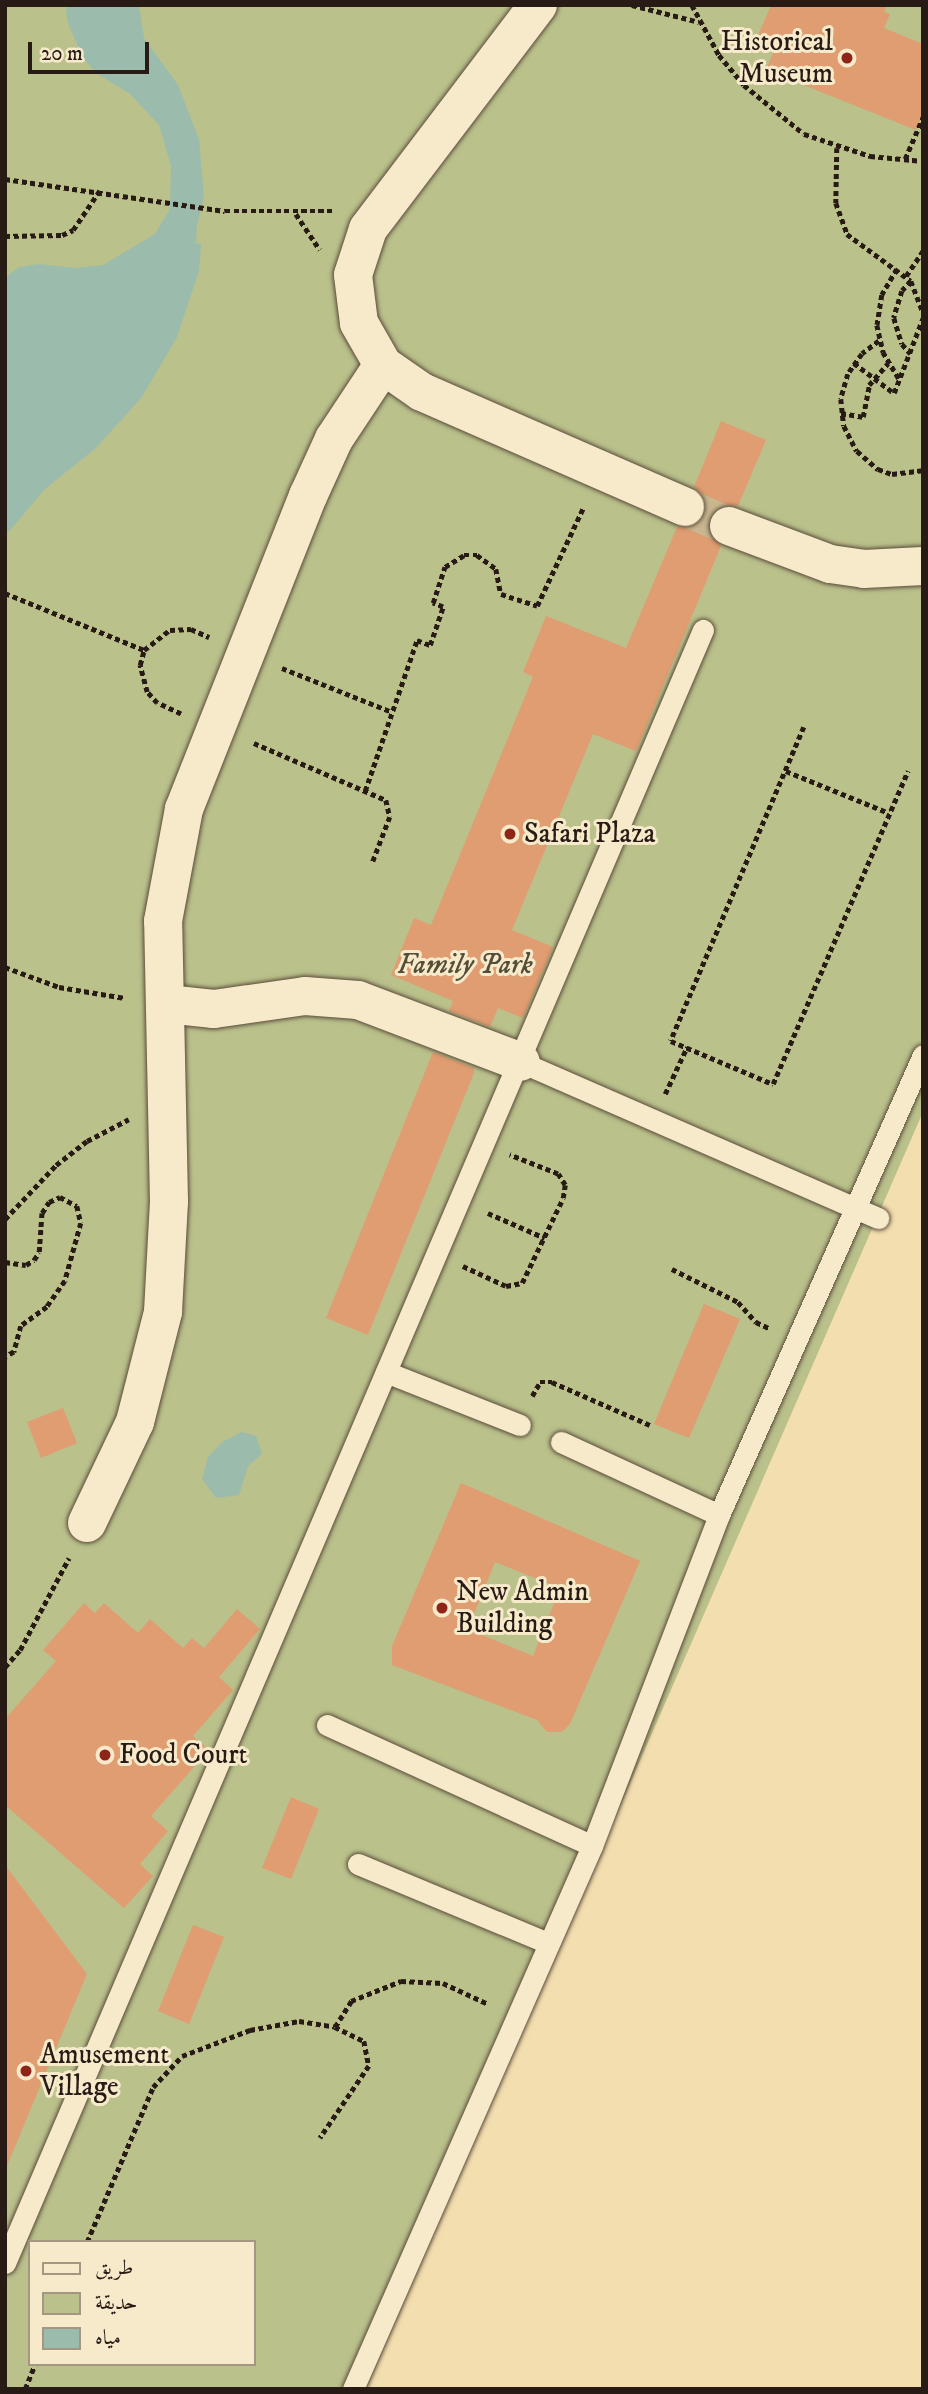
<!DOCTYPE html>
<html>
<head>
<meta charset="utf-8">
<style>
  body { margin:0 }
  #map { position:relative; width:928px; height:2394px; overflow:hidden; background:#f3deaf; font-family:"IM FELL DW Pica",Amiri,serif }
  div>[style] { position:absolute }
  .green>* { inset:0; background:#bac18b }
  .water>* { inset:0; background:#9bbcac }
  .building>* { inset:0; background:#e09d71 }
  .street-tunnel>* { height:38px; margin-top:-19px; transform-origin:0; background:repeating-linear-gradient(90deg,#cab790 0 38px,transparent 0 57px) }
  .path>* { height:4.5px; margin-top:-2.25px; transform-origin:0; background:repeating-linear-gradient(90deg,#281b15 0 5px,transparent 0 8.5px) }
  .roads { filter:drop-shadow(0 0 2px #5b4c3c) drop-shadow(0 0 2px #5b4c3c) }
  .lane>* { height:21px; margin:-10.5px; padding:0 10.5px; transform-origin:10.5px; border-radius:10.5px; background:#f7eacb }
  .street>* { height:38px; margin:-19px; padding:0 19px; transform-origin:19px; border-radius:19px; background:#f7eacb }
  .dots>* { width:19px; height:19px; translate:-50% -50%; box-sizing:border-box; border:4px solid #f7eacb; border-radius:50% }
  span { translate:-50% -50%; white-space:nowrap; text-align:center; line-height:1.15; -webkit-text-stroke:6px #f7eacb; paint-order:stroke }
  .poi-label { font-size:28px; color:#281b15 }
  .right { translate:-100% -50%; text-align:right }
  .left { translate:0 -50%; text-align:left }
  .park-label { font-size:28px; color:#544d38; font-style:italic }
  .frame { position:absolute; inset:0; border:7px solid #281b15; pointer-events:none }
  .legend { position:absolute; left:28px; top:2240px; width:228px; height:126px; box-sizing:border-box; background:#f7eacb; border:2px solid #a49782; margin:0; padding:9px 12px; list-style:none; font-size:21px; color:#281b15 }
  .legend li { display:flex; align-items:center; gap:14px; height:35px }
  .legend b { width:35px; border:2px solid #a49782 }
  .scale { position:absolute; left:28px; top:42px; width:121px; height:32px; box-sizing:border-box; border:4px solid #281b15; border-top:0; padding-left:9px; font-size:21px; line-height:24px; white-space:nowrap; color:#281b15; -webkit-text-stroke:5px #f7eacb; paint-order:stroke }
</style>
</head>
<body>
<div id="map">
  <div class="green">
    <i style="clip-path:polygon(evenodd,5px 5px,923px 5px,923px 1112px,366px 2389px,5px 2389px,5px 5px,30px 2242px,254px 2242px,254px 2364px,30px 2364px,30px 2242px)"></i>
  </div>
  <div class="water">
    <i style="clip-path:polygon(66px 5px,139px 5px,144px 38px,178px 85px,199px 139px,204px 197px,197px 226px,196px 243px,201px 244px,199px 271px,177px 337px,142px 397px,96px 448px,45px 489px,5px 536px,7px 276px,19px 267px,39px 264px,76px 268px,103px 265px,155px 234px,170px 209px,171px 166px,159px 125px,130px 94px,96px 73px,83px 58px,67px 21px)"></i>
    <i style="clip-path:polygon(242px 1432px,256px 1436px,262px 1454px,248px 1466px,239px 1495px,216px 1498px,202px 1479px,208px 1457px,222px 1442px)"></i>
  </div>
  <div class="building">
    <i style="clip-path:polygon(771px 5px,887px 5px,884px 12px,890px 14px,884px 28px,923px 44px,923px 114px,916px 130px,766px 70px,776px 46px,757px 38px)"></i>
    <i style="clip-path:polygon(721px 421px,766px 440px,738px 506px,725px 505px,709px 518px,708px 530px,721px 546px,636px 751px,593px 734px,512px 930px,553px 947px,523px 1018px,498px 1008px,490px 1027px,449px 1011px,453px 1001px,391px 975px,414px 918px,431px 925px,533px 677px,523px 672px,546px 616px,626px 648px,677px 527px,697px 525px,705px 515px,703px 495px,694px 487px)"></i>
    <i style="clip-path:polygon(433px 1052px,474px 1068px,474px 1073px,368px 1335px,326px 1318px)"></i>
    <i style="clip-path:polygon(704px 1304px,740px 1319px,689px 1438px,654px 1424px)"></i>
    <i style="clip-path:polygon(63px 1408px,77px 1443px,41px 1458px,27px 1422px)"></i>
    <i style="clip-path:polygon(evenodd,461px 1483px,640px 1561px,570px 1724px,562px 1732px,547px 1732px,537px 1720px,392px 1665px,392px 1646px,461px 1483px,495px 1562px,560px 1588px,533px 1656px,468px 1629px,495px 1562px)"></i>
    <i style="clip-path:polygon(84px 1603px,95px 1613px,104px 1603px,138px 1633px,150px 1619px,183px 1648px,192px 1638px,204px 1648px,237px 1609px,260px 1629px,219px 1677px,233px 1690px,193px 1736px,209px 1750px,151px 1816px,168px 1831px,140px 1864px,153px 1876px,124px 1908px,5px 1805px,5px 1719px,56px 1661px,43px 1650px)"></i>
    <i style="clip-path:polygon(291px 1797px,319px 1809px,291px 1879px,262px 1868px)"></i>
    <i style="clip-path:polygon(5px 1865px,87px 1974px,6px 2168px,5px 2168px)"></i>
    <i style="clip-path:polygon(193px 1925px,224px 1937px,189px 2024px,158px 2011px)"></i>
  </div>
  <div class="street-tunnel">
    <i style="left:685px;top:507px;width:48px;rotate:23.4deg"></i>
  </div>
  <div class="path">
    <i style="left:632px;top:5px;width:69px;rotate:14.2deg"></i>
    <i style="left:692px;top:5px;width:57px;rotate:61.6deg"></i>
    <i style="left:719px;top:55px;width:39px;rotate:50deg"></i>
    <i style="left:744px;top:85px;width:77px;rotate:39.2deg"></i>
    <i style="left:804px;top:134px;width:70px;rotate:18.4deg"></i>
    <i style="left:870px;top:156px;width:53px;rotate:5.4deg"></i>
    <i style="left:837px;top:148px;width:55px;rotate:91deg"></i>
    <i style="left:836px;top:203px;width:33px;rotate:70deg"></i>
    <i style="left:847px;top:234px;width:79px;rotate:36.3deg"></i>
    <i style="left:911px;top:281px;width:33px;rotate:69deg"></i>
    <i style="left:905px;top:159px;width:46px;rotate:-66.8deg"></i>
    <i style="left:5px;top:179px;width:222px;rotate:8.3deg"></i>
    <i style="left:225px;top:211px;width:108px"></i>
    <i style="left:296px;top:214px;width:43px;rotate:56.3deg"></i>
    <i style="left:5px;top:236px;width:57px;rotate:-1deg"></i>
    <i style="left:62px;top:235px;width:12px;rotate:-24deg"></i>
    <i style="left:73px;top:230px;width:48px;rotate:-56deg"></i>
    <i style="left:897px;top:269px;width:30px;rotate:120deg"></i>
    <i style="left:882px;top:295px;width:30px;rotate:99deg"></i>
    <i style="left:877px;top:325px;width:28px;rotate:77deg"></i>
    <i style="left:883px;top:352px;width:31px;rotate:59deg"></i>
    <i style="left:906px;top:276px;width:30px;rotate:-56deg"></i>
    <i style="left:911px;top:281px;width:13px;rotate:132deg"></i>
    <i style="left:902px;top:291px;width:28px;rotate:107deg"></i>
    <i style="left:894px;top:318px;width:27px;rotate:73deg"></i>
    <i style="left:902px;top:344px;width:13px;rotate:48deg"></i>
    <i style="left:879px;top:341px;width:21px;rotate:143deg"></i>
    <i style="left:862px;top:354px;width:24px;rotate:125deg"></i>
    <i style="left:848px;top:374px;width:26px;rotate:106deg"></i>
    <i style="left:841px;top:399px;width:27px;rotate:84deg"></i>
    <i style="left:844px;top:426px;width:28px;rotate:63deg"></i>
    <i style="left:857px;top:451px;width:28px;rotate:41deg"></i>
    <i style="left:878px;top:469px;width:15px;rotate:20deg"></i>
    <i style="left:892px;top:474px;width:31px;rotate:-7deg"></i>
    <i style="left:854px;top:363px;width:50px;rotate:36.9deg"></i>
    <i style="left:894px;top:393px;width:80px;rotate:-68.9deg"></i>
    <i style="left:841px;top:413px;width:22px;rotate:10deg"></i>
    <i style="left:863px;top:417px;width:33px;rotate:-79deg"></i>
    <i style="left:869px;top:385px;width:29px;rotate:-49deg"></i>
    <i style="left:5px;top:593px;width:150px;rotate:22.3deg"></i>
    <i style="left:282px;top:668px;width:118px;rotate:21.8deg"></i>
    <i style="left:181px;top:714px;width:26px;rotate:-155deg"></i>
    <i style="left:157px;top:703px;width:15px;rotate:-132deg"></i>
    <i style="left:147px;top:692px;width:28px;rotate:-105deg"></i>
    <i style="left:140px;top:665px;width:16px;rotate:-75deg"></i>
    <i style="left:144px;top:650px;width:33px;rotate:-38deg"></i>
    <i style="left:170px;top:630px;width:21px;rotate:-3deg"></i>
    <i style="left:191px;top:629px;width:20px;rotate:24deg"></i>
    <i style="left:804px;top:727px;width:341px;rotate:113deg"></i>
    <i style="left:671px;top:1041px;width:111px;rotate:22.9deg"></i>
    <i style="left:773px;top:1084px;width:341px;rotate:-66.7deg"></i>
    <i style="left:254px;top:743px;width:144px;rotate:23.4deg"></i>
    <i style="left:386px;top:800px;width:17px;rotate:77deg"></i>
    <i style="left:390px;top:817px;width:50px;rotate:111deg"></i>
    <i style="left:786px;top:771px;width:111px;rotate:22.2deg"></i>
    <i style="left:365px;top:791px;width:160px;rotate:-71deg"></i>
    <i style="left:417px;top:640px;width:14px;rotate:21deg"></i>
    <i style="left:430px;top:645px;width:40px;rotate:-71.1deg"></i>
    <i style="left:443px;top:607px;width:11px;rotate:-158deg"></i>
    <i style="left:433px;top:603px;width:38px;rotate:-72deg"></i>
    <i style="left:445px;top:567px;width:22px;rotate:-32deg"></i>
    <i style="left:464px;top:555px;width:13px"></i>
    <i style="left:477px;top:555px;width:24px;rotate:36deg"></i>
    <i style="left:496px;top:569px;width:25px;rotate:79deg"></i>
    <i style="left:501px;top:594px;width:38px;rotate:18deg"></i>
    <i style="left:537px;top:606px;width:110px;rotate:-64.8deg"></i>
    <i style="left:5px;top:967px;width:58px;rotate:20.3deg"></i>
    <i style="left:59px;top:987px;width:67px;rotate:9.5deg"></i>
    <i style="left:665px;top:1094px;width:52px;rotate:-64.9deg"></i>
    <i style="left:488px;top:1213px;width:62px;rotate:23.7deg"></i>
    <i style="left:5px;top:1219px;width:74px;rotate:-46.6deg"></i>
    <i style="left:56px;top:1165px;width:39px;rotate:-38deg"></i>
    <i style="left:87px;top:1141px;width:47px;rotate:-27.6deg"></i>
    <i style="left:5px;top:1262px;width:21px;rotate:8deg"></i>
    <i style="left:26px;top:1265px;width:9px;rotate:-32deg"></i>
    <i style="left:34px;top:1260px;width:9px;rotate:-58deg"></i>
    <i style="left:39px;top:1252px;width:39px;rotate:-86deg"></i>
    <i style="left:42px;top:1213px;width:13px;rotate:-58deg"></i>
    <i style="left:49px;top:1202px;width:12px;rotate:-24deg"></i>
    <i style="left:60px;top:1197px;width:19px;rotate:28deg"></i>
    <i style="left:77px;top:1206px;width:17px;rotate:77deg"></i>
    <i style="left:81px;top:1223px;width:60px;rotate:105.4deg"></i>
    <i style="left:65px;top:1281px;width:32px;rotate:125deg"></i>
    <i style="left:47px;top:1307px;width:32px;rotate:144deg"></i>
    <i style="left:21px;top:1326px;width:27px;rotate:105deg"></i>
    <i style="left:14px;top:1352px;width:10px;rotate:151deg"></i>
    <i style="left:463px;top:1266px;width:47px;rotate:24.9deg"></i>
    <i style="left:506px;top:1286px;width:16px;rotate:-11deg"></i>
    <i style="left:522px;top:1283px;width:94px;rotate:-64.2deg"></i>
    <i style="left:563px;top:1198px;width:13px;rotate:-81deg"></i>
    <i style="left:565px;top:1185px;width:13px;rotate:-122deg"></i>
    <i style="left:558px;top:1174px;width:52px;rotate:-158.4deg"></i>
    <i style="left:672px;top:1269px;width:74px;rotate:26.6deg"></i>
    <i style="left:738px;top:1302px;width:27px;rotate:48deg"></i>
    <i style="left:756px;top:1322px;width:14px;rotate:25deg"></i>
    <i style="left:532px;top:1396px;width:16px;rotate:-60deg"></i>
    <i style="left:540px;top:1382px;width:12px"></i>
    <i style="left:552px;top:1382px;width:107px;rotate:23.7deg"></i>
    <i style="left:5px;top:1667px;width:23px;rotate:-49deg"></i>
    <i style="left:20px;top:1650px;width:104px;rotate:-62deg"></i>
    <i style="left:335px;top:2027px;width:31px;rotate:-58deg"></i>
    <i style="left:351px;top:2001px;width:54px;rotate:-21.8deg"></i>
    <i style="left:401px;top:1981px;width:42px;rotate:2.7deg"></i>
    <i style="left:443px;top:1983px;width:50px;rotate:25deg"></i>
    <i style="left:87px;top:2242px;width:168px;rotate:-66.9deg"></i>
    <i style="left:153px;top:2087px;width:42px;rotate:-46.9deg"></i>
    <i style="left:182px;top:2056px;width:73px;rotate:-20.9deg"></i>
    <i style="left:250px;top:2030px;width:50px;rotate:-10.4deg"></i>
    <i style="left:299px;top:2021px;width:36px;rotate:9deg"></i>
    <i style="left:335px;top:2027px;width:32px;rotate:26deg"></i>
    <i style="left:364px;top:2041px;width:25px;rotate:79deg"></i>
    <i style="left:369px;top:2066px;width:87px;rotate:124.2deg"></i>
    <i style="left:25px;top:2389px;width:27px;rotate:-68deg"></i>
  </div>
  <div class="roads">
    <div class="lane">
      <i style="left:521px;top:1062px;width:390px;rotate:23.6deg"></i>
      <i style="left:386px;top:1372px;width:144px;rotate:21.6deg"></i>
      <i style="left:561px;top:1442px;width:174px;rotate:24.8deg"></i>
      <i style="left:327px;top:1725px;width:291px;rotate:24.5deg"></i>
      <i style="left:358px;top:1864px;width:206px;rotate:22.6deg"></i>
      <i style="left:5px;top:2263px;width:1776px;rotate:-66.86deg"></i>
      <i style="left:353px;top:2389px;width:593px;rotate:-66.24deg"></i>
      <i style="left:592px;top:1846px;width:355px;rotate:-69deg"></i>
      <i style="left:719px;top:1515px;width:503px;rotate:-66.08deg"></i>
    </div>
    <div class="street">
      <i style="left:538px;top:5px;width:281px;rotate:127.2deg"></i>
      <i style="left:368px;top:229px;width:48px;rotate:108.1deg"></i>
      <i style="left:353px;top:275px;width:48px;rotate:82.9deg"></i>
      <i style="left:359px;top:323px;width:48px;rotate:60.3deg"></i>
      <i style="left:383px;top:365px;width:47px;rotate:34.7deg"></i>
      <i style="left:422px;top:392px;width:287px;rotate:23.6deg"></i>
      <i style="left:729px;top:526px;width:108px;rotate:20.6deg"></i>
      <i style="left:830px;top:564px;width:34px;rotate:8deg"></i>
      <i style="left:864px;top:569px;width:59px;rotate:-2.9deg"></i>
      <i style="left:167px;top:1004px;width:47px;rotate:6.1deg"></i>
      <i style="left:214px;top:1009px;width:92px;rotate:-8.1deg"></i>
      <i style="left:305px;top:996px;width:53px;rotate:4.3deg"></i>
      <i style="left:358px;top:1000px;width:174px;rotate:20.8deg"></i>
      <i style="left:87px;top:1523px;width:112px;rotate:-64.6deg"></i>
      <i style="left:135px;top:1422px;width:114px;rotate:-75.7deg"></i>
      <i style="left:163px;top:1312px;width:111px;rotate:-86.9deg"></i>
      <i style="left:169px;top:1201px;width:280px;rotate:-91.2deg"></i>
      <i style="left:163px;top:921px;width:114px;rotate:-79.4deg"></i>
      <i style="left:184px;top:809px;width:337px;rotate:-68.4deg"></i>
      <i style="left:308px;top:496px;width:63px;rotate:-65.5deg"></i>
      <i style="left:334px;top:439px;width:89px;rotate:-56.5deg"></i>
    </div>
  </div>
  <div class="dots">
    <i style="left:847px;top:58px;background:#8f2418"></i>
    <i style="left:510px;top:834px;background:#8f2418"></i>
    <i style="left:442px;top:1608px;background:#8f2418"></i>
    <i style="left:105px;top:1755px;background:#8f2418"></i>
    <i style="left:26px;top:2071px;background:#8f2418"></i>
  </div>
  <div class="poi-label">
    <span class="right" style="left:833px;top:58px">Historical<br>Museum</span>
    <span class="left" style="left:524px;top:834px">Safari Plaza</span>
    <span class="left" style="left:456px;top:1608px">New Admin<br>Building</span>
    <span class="left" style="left:119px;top:1755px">Food Court</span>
    <span class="left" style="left:40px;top:2071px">Amusement<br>Village</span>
  </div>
  <div class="park-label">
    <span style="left:465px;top:965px">Family Park</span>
  </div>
  <div class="frame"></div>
  <ul class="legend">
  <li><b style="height:9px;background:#f7eacb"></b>طريق</li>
  <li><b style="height:19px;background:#bac18b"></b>حديقة</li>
  <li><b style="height:19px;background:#9bbcac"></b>مياه</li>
  </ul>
  <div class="scale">20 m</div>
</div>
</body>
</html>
